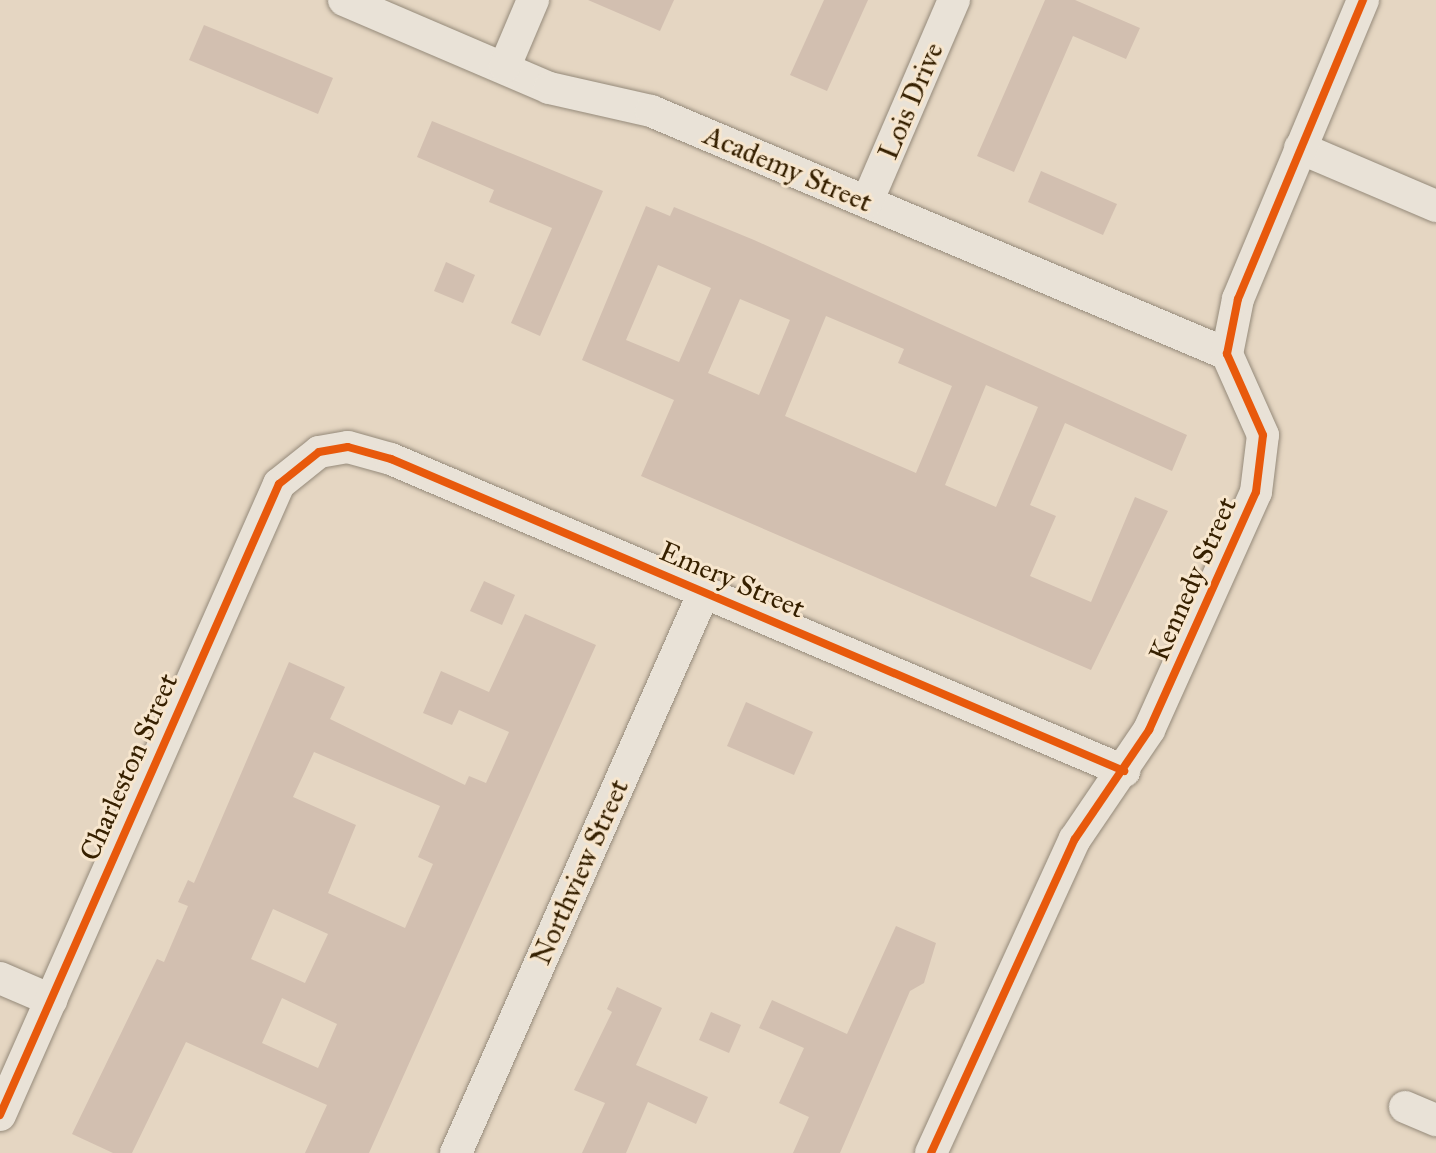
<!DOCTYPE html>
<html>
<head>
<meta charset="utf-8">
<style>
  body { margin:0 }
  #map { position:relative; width:1436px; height:1153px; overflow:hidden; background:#e5d6c2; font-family:"IM FELL Great Primer",serif }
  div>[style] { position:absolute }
  .building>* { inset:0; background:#d2bfb0 }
  .roads { filter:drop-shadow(0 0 2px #958a7a) drop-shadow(0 0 2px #958a7a) }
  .street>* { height:32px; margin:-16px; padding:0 16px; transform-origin:16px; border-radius:16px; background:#e9e2d7 }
  .cycleway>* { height:8px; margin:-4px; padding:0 4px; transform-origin:4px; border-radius:4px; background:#e8590c }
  span { translate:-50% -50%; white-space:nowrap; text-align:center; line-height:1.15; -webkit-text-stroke:6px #f7e6ce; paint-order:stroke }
  .street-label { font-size:28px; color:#362000 }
</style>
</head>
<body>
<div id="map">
  <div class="building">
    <i style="clip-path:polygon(588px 0,674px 0,660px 31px)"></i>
    <i style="clip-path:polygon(824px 0,868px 0,827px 91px,790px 75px)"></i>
    <i style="clip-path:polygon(1045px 0,1075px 0,1140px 28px,1126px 59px,1073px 36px,1014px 172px,977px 156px)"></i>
    <i style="clip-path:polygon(204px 25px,333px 78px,318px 114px,189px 60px)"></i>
    <i style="clip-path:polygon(432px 121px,603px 191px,540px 336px,511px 323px,552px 228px,489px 202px,494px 190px,417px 157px)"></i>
    <i style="clip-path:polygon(1041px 171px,1117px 204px,1103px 235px,1028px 202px)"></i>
    <i style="clip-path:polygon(evenodd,646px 206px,670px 216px,674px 207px,754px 240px,1187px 435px,1172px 471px,1065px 423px,1030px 505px,1056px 516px,1030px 576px,1091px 602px,1135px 497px,1168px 511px,1091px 670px,641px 476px,674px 400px,582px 360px,646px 206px,658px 265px,711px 288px,679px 362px,626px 340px,658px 265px,646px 206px,740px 299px,790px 320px,759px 395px,708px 373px,740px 299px,646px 206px,826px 316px,904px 349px,898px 363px,952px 386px,916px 473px,785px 416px,826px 316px,646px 206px,986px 385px,1038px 407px,996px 507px,945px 485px,986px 385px)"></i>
    <i style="clip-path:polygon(446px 262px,475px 275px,463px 303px,434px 291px)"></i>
    <i style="clip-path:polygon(484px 581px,515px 595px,502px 625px,470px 611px)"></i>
    <i style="clip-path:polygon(evenodd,525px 614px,596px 645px,369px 1153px,305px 1153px,327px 1105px,186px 1042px,132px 1153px,113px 1153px,72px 1134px,157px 959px,164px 962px,188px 906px,178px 902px,188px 880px,194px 883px,289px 662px,345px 687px,330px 719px,465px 785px,469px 776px,486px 783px,509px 732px,459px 710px,452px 725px,423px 713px,441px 671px,489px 692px,525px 614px,314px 752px,440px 806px,418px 857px,433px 864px,405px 928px,328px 893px,356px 825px,293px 797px,314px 752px,525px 614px,273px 909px,328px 934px,305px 983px,251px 959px,273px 909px,525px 614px,282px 998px,337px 1024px,318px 1068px,262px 1043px,282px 998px)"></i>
    <i style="clip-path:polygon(746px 702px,813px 732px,794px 775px,727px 746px)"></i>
    <i style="clip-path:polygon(896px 926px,936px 943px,924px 983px,910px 991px,840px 1153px,793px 1153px,809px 1117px,779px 1103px,804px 1048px,759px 1028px,772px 1000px,847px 1034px)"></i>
    <i style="clip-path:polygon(617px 987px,662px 1008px,636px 1065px,708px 1097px,696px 1124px,648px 1102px,626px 1153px,582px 1153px,605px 1103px,574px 1090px,612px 1012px,607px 1009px)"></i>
    <i style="clip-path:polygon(711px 1012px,741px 1025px,729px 1053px,699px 1040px)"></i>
  </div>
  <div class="roads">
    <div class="street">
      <i style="left:344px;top:0;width:223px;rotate:23.2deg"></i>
      <i style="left:549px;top:88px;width:105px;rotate:12.7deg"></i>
      <i style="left:651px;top:111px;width:625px;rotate:22.87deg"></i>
      <i style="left:505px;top:66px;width:72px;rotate:-67deg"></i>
      <i style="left:1300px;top:148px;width:148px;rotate:23.1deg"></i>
      <i style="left:867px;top:202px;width:220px;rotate:-66.7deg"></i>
      <i style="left:0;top:978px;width:56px;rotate:23.3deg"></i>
      <i style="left:1405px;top:1107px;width:34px;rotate:23deg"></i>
      <i style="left:0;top:1115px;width:690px;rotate:-66.15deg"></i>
      <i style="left:279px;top:484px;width:51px;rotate:-38.7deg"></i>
      <i style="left:319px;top:452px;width:29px;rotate:-10deg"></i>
      <i style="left:348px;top:447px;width:45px;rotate:15.6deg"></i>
      <i style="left:391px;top:459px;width:797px;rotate:23.06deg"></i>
      <i style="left:456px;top:1153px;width:613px;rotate:-66.15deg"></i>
      <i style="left:931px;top:1153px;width:345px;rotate:-65.4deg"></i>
      <i style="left:1075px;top:839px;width:132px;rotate:-55.8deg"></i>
      <i style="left:1149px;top:730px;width:261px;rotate:-65.8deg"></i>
      <i style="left:1256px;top:492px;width:57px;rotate:-83deg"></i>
      <i style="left:1263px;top:435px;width:89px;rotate:-114deg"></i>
      <i style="left:1227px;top:354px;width:56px;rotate:-78.7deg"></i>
      <i style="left:1238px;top:299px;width:324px;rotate:-67.3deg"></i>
    </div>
  </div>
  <div class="cycleway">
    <i style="left:0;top:1115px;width:690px;rotate:-66.15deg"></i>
    <i style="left:279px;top:484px;width:51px;rotate:-38.7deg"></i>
    <i style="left:319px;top:452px;width:29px;rotate:-10deg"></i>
    <i style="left:348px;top:447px;width:45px;rotate:15.6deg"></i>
    <i style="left:391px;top:459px;width:797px;rotate:23.06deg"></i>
    <i style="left:931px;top:1153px;width:345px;rotate:-65.4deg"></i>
    <i style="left:1075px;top:839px;width:132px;rotate:-55.8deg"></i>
    <i style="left:1149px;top:730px;width:261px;rotate:-65.8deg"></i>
    <i style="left:1256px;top:492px;width:57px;rotate:-83deg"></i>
    <i style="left:1263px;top:435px;width:89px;rotate:-114deg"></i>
    <i style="left:1227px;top:354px;width:56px;rotate:-78.7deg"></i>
    <i style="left:1238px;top:299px;width:324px;rotate:-67.3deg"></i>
  </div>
  <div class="street-label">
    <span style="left:911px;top:101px;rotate:-67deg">Lois Drive</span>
    <span style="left:788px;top:169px;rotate:23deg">Academy Street</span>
    <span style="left:1193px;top:579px;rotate:-66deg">Kennedy Street</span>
    <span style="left:732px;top:580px;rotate:23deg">Emery Street</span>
    <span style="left:129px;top:767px;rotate:-66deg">Charleston Street</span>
    <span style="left:580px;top:872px;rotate:-66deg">Northview Street</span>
  </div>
</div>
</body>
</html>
